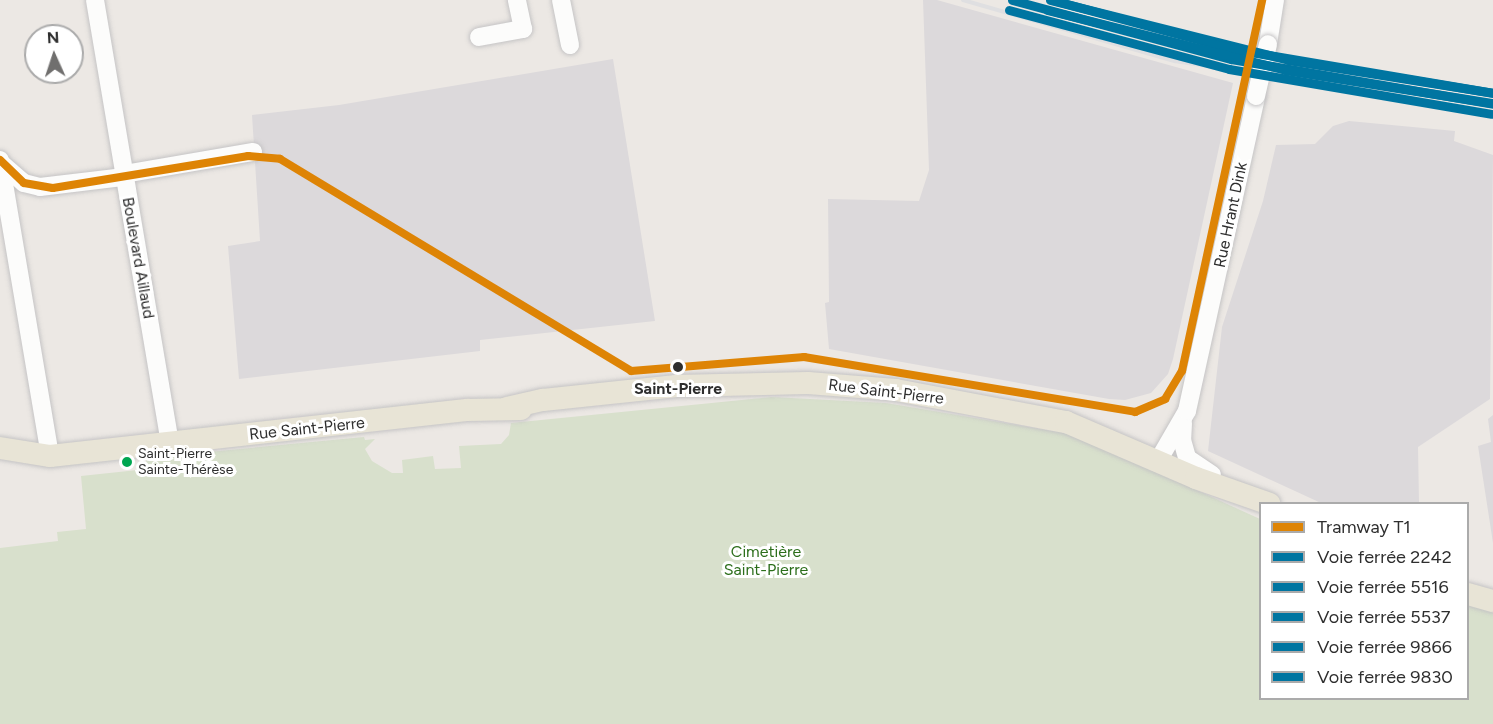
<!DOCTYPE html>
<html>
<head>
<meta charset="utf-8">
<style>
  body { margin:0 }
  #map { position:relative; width:1493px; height:724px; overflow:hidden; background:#ece8e4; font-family:Figtree,sans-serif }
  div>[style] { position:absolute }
  .industrial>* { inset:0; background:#dcd9db }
  .cemetery>* { inset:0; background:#d8e0cc }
  .roads { filter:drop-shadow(0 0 2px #c5c4c5) drop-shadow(0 0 2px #c5c4c5) }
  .minor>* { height:18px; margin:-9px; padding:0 9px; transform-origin:9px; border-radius:9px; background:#fcfcfb }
  .major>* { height:22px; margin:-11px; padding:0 11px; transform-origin:11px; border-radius:11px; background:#e8e4d6 }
  .rail>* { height:4px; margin:-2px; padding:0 2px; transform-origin:2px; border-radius:2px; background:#dfdfe1 }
  .bridges { filter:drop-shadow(0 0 2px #c5c4c5) drop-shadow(0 0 2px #c5c4c5) }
  .minor-bridge>* { height:18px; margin:-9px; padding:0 9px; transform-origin:9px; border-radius:9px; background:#fcfcfb }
  .rail-1>* { height:9px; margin:-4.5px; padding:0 4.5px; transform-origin:4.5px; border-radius:4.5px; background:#0075a1 }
  .rail-2>* { height:9px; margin:-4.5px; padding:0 4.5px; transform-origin:4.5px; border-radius:4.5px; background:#0075a1 }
  .rail-3>* { height:9px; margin:-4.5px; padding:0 4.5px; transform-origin:4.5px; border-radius:4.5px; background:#0075a1 }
  .rail-4>* { height:9px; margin:-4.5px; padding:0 4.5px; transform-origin:4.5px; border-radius:4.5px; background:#0075a1 }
  .rail-5>* { height:9px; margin:-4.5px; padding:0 4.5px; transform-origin:4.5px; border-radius:4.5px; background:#0075a1 }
  .tram-1>* { height:8px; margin:-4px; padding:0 4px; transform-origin:4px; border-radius:4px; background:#de8405 }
  .dots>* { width:16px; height:16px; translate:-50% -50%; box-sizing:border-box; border:3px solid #fff; border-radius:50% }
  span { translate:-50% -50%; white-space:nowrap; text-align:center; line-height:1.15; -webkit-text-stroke:6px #fff; paint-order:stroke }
  .bus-label { font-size:14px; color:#2e2e2e }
  .left { translate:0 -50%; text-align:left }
  .street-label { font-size:16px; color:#2e2e2e }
  .stop-label { font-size:16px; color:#2e2e2e; font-weight:700 }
  .park-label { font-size:16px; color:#2c6e1b }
  .legend { position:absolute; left:1259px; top:502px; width:210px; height:198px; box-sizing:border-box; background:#fff; border:2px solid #ababab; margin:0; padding:8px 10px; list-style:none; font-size:18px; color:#2e2e2e }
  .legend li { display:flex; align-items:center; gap:12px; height:30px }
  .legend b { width:30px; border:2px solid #ababab }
  .north { position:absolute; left:24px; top:24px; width:60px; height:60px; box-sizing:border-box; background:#fff; border:2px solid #ababab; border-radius:50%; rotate:357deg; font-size:16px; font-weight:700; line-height:24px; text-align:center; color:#2e2e2e }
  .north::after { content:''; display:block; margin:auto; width:21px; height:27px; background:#706f6e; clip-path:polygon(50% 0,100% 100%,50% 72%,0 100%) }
</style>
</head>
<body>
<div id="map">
  <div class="industrial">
    <i style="clip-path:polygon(923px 0,937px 0,1233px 83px,1173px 359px,1168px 374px,1151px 393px,1125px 400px,1109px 399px,829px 349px,825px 303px,829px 302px,828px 199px,919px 201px,929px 170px)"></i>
    <i style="clip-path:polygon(613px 59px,655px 321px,480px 340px,480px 351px,239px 379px,228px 246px,260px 241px,252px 115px,339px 105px)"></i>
    <i style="clip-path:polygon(1349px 121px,1455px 131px,1454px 141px,1493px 155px,1490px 399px,1418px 447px,1419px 503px,1321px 503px,1208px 451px,1222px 327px,1263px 201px,1276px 145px,1315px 144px,1333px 126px)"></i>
    <i style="clip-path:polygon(1493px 415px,1493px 543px,1478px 446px,1491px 442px,1488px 419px)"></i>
  </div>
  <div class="cemetery">
    <i style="clip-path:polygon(772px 397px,886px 403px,1076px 435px,1260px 519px,1260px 698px,1468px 698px,1468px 604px,1493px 611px,1493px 724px,0 724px,0 548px,58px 541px,57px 532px,86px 529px,81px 476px,147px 469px,146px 458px,364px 437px,365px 440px,375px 439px,365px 449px,372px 461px,392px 473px,403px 473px,402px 460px,433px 456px,435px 469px,461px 468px,459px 446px,501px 444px,509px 435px,511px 423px)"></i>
  </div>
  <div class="roads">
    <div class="minor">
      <i style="left:95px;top:0;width:450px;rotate:80.4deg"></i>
      <i style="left:561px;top:0;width:46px;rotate:78.7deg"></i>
      <i style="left:479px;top:37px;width:45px;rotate:-10.3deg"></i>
      <i style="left:523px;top:29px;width:30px;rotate:-102deg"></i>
      <i style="left:1268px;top:44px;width:45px;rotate:-81deg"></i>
      <i style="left:0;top:160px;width:300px;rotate:80.4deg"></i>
      <i style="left:2px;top:164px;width:29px;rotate:41deg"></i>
      <i style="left:24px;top:183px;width:16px;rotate:14deg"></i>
      <i style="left:40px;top:187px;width:85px;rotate:-6.8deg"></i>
      <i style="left:124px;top:174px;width:131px;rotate:-9.7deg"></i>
      <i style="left:1183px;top:423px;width:17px;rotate:93deg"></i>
      <i style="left:1182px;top:440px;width:19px;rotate:74deg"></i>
      <i style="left:1187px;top:458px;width:30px;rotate:34deg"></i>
      <i style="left:1158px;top:461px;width:58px;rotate:-59.9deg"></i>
      <i style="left:1187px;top:411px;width:322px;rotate:-77.6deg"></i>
    </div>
    <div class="major">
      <i style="left:507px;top:408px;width:37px;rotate:-13deg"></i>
      <i style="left:543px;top:400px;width:134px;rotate:-6deg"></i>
      <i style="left:676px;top:386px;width:132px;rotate:-1.3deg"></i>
      <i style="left:808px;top:383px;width:88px;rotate:4.5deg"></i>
      <i style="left:896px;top:390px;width:173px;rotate:10.7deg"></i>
      <i style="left:1066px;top:422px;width:142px;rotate:23.3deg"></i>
      <i style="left:1196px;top:478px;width:78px;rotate:19.4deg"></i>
      <i style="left:0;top:448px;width:51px;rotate:9.1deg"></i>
      <i style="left:50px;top:456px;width:421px;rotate:-6.3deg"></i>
      <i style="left:468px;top:410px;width:53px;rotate:-1.1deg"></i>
      <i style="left:1468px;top:594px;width:26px;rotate:16deg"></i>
    </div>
  </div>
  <div class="rail">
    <i style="left:963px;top:0;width:221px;rotate:16.1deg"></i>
    <i style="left:1175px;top:61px;width:112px;rotate:8.7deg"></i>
  </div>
  <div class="bridges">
    <div class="minor-bridge">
      <i style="left:1256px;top:96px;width:53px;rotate:-77deg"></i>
    </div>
  </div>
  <div class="rail-1">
    <i style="left:1012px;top:0;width:227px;rotate:15.1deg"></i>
    <i style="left:1231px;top:59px;width:266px;rotate:9.7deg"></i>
  </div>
  <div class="rail-2">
    <i style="left:1009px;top:10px;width:228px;rotate:15deg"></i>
    <i style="left:1229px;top:69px;width:266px;rotate:9.7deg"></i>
  </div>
  <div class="rail-3">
    <i style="left:1050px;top:0;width:245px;rotate:14.1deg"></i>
    <i style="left:1288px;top:60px;width:208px;rotate:9.1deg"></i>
  </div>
  <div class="rail-4">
    <i style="left:1052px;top:0;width:188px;rotate:15.1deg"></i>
    <i style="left:1233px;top:49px;width:264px;rotate:9.6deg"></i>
  </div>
  <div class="rail-5">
    <i style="left:1047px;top:10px;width:245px;rotate:14.1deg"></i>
    <i style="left:1285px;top:70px;width:209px;rotate:9.1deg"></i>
  </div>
  <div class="tram-1">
    <i style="left:0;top:160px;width:33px;rotate:44deg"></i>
    <i style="left:24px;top:183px;width:29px;rotate:10deg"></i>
    <i style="left:53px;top:188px;width:198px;rotate:-9.3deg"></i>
    <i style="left:248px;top:156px;width:32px;rotate:5deg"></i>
    <i style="left:280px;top:159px;width:410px;rotate:31.1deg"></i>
    <i style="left:631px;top:371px;width:174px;rotate:-4.6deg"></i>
    <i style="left:804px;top:357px;width:336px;rotate:9.4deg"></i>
    <i style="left:1135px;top:412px;width:33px;rotate:-23deg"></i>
    <i style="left:1165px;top:399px;width:33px;rotate:-59deg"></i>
    <i style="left:1182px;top:371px;width:380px;rotate:-77.8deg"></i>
  </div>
  <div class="dots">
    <i style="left:678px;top:367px;background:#2e2e2e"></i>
    <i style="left:127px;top:462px;background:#00a651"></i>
  </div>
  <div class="bus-label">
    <span class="left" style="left:138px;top:462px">Saint-Pierre<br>Sainte-Thérèse</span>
  </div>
  <div class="street-label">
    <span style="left:1231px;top:215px;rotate:-78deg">Rue Hrant Dink</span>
    <span style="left:138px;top:258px;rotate:80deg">Boulevard Aillaud</span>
    <span style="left:886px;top:392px;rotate:7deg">Rue Saint-Pierre</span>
    <span style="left:307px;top:429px;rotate:-6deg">Rue Saint-Pierre</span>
  </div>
  <div class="stop-label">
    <span style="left:678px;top:389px">Saint-Pierre</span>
  </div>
  <div class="park-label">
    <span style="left:766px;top:561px">Cimetière<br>Saint-Pierre</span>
  </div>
  <ul class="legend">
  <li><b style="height:8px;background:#de8405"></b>Tramway T1</li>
  <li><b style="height:8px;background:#0075a1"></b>Voie ferrée 2242</li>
  <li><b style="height:8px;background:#0075a1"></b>Voie ferrée 5516</li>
  <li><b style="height:8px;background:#0075a1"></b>Voie ferrée 5537</li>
  <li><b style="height:8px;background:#0075a1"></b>Voie ferrée 9866</li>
  <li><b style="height:8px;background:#0075a1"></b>Voie ferrée 9830</li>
  </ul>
  <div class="north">N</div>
</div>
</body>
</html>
